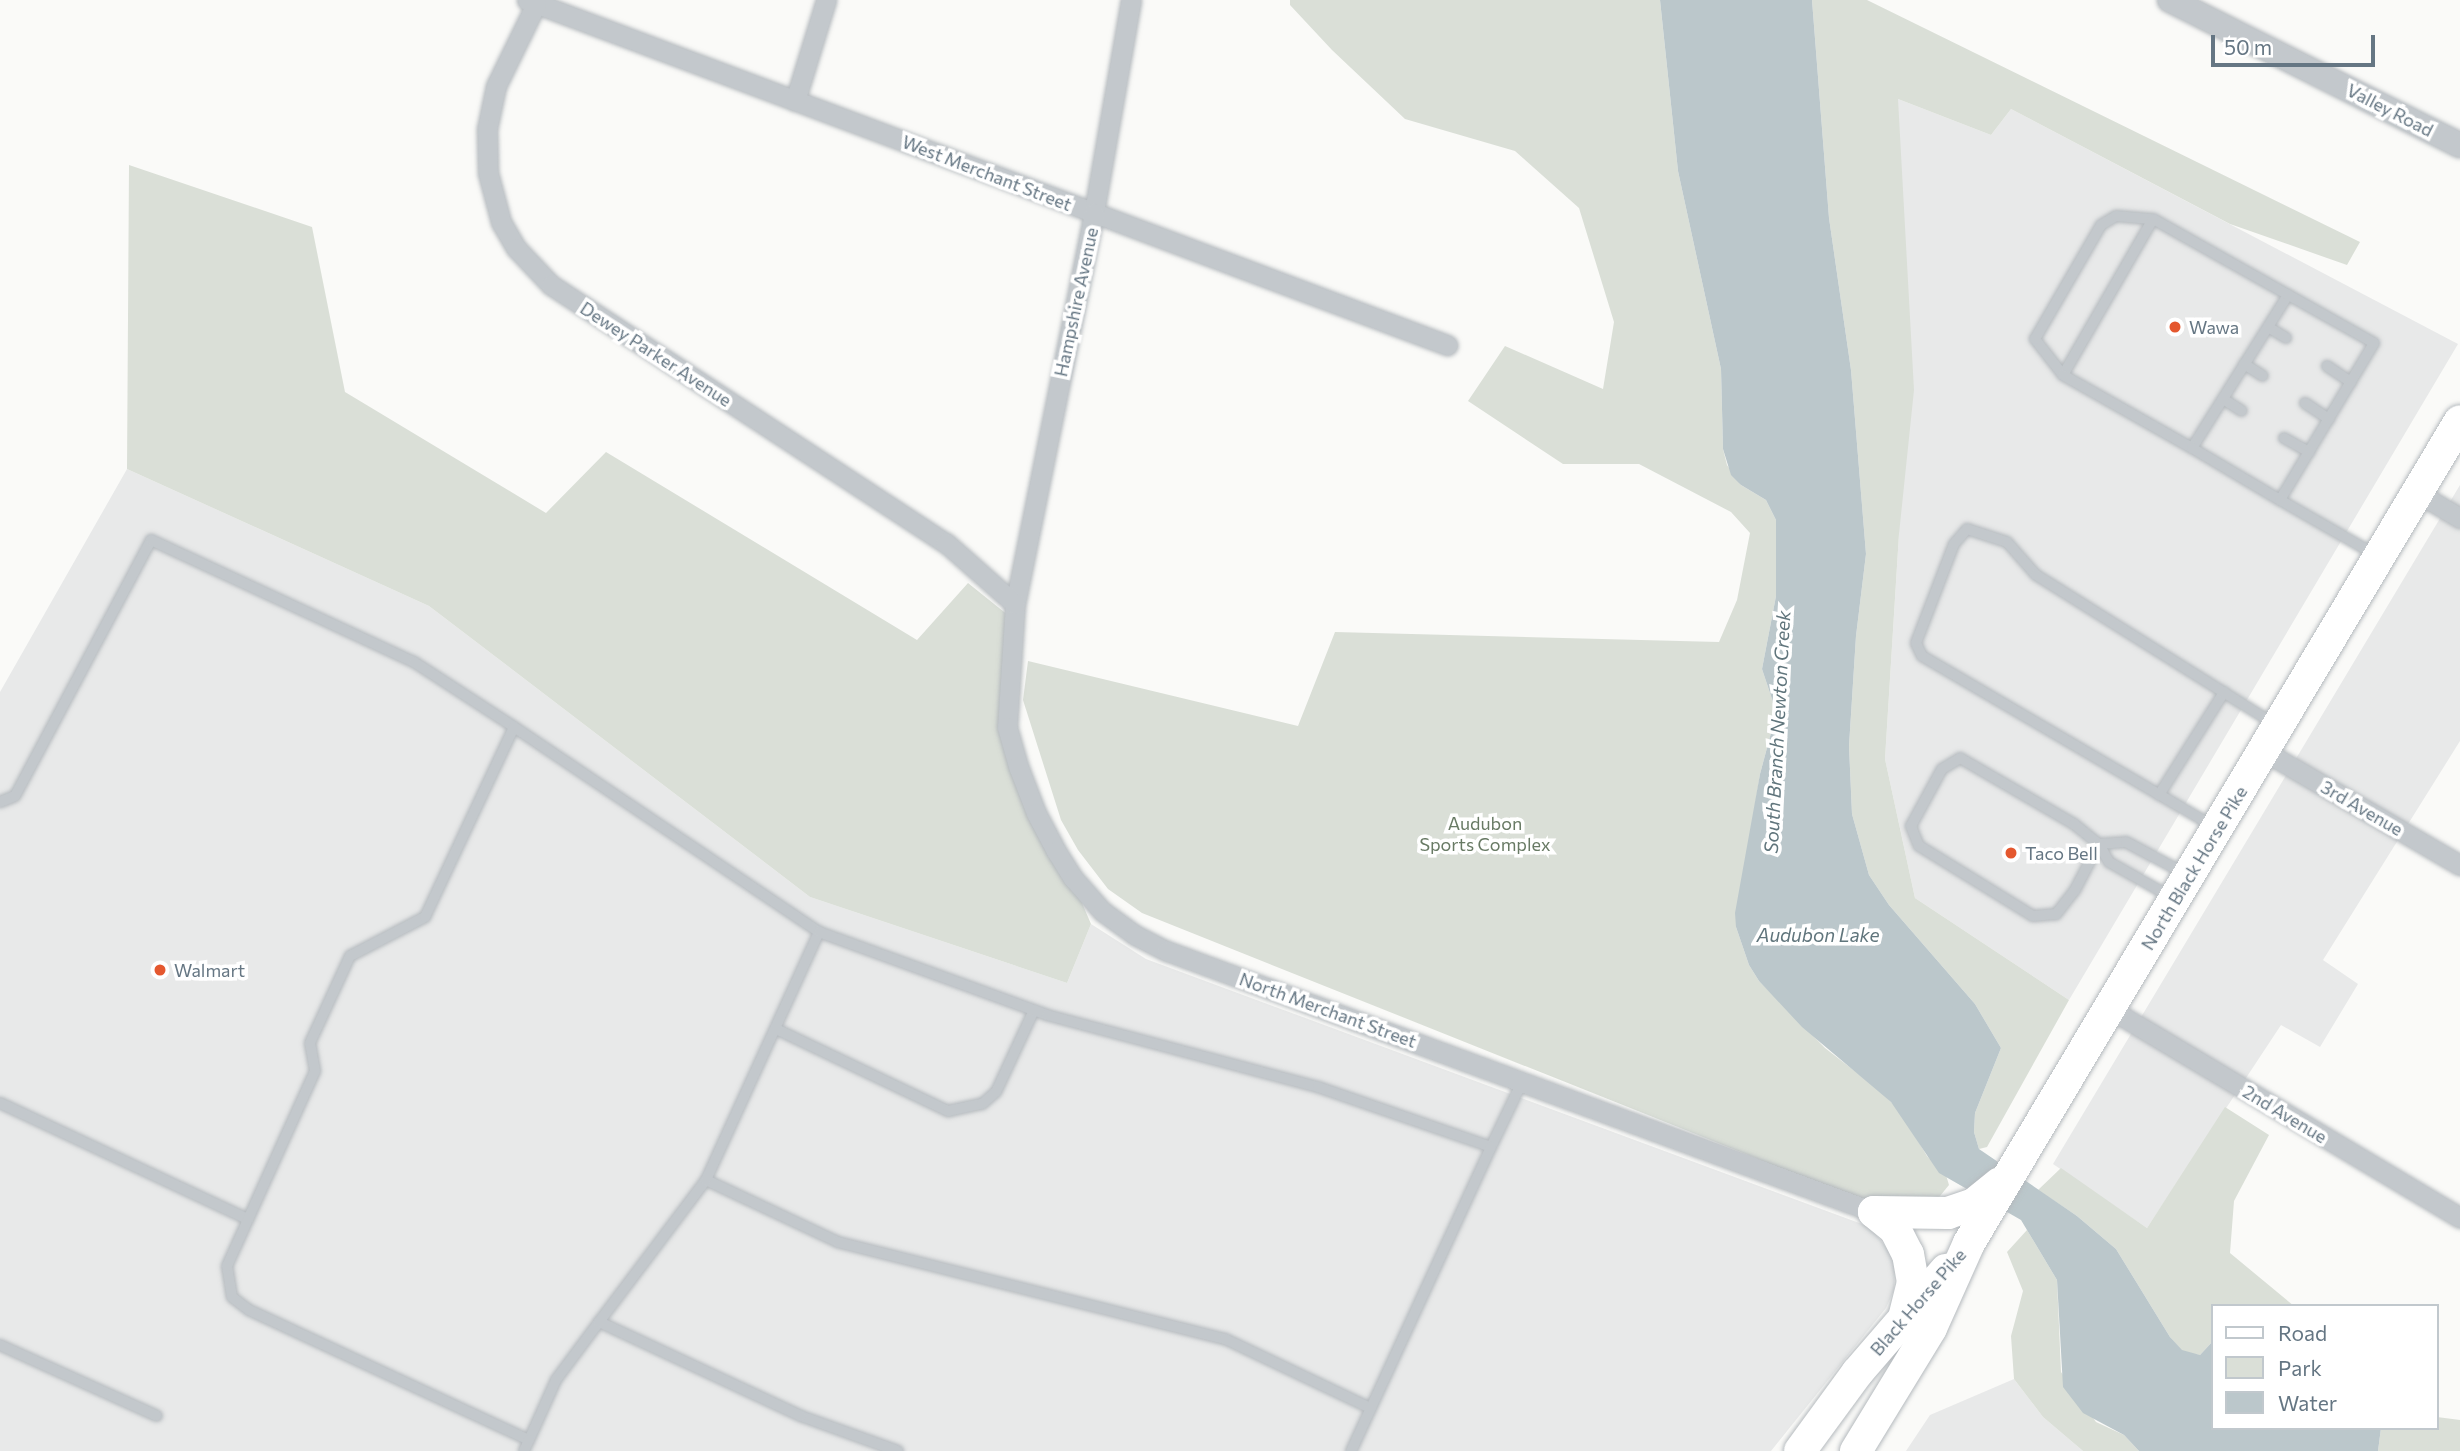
<!DOCTYPE html>
<html>
<head>
<meta charset="utf-8">
<style>
  body { margin:0 }
  #map { position:relative; width:2460px; height:1451px; overflow:hidden; background:#fafaf8; font-family:Commissioner,sans-serif }
  div>[style] { position:absolute }
  .built>* { inset:0; background:#e8e9e9 }
  .green>* { inset:0; background:#dadfd7 }
  .water>* { inset:0; background:#bbc7cb }
  .roads { filter:drop-shadow(0 0 2px #b5babe) drop-shadow(0 0 2px #b5babe) }
  .service>* { height:10px; margin:-5px; padding:0 5px; transform-origin:5px; border-radius:5px; background:#c3c8cc }
  .minor>* { height:19px; margin:-9.5px; padding:0 9.5px; transform-origin:9.5px; border-radius:9.5px; background:#c3c8cc }
  .tertiary>* { height:24px; margin:-12px; padding:0 12px; transform-origin:12px; border-radius:12px; background:#c3c8cc }
  .primary>* { height:32px; margin:-16px; padding:0 16px; transform-origin:16px; border-radius:16px; background:#fff }
  .dots>* { width:19px; height:19px; translate:-50% -50%; box-sizing:border-box; border:4px solid #fff; border-radius:50% }
  span { translate:-50% -50%; white-space:nowrap; text-align:center; line-height:1.15; -webkit-text-stroke:7px #fff; paint-order:stroke }
  .street-label { font-size:18px; color:#657683 }
  .poi-label { font-size:18px; color:#657683 }
  .left { translate:0 -50%; text-align:left }
  .park-label { font-size:18px; color:#687a64 }
  .water-label { font-size:19px; color:#60757c; font-style:italic }
  .legend { position:absolute; left:2211px; top:1304px; width:228px; height:126px; box-sizing:border-box; background:#fff; border:2px solid #c1c8cd; margin:0; padding:9px 12px; list-style:none; font-size:21px; color:#657683 }
  .legend li { display:flex; align-items:center; gap:14px; height:35px }
  .legend b { width:35px; border:2px solid #c1c8cd }
  .scale { position:absolute; left:2211px; top:35px; width:164px; height:32px; box-sizing:border-box; border:4px solid #657683; border-top:0; padding-left:9px; font-size:21px; line-height:24px; white-space:nowrap; color:#657683; -webkit-text-stroke:5px #fff; paint-order:stroke }
</style>
</head>
<body>
<div id="map">
  <div class="built">
    <i style="clip-path:polygon(1898px 99px,1991px 135px,2011px 109px,2458px 344px,2069px 1000px,1915px 898px,1885px 759px,1899px 534px)"></i>
    <i style="clip-path:polygon(127px 469px,429px 606px,810px 897px,1067px 983px,1091px 924px,1146px 959px,1870px 1227px,1889px 1251px,1895px 1267px,1894px 1290px,1886px 1308px,1771px 1451px,0 1451px,0 692px)"></i>
    <i style="clip-path:polygon(2460px 485px,2460px 741px,2323px 960px,2358px 984px,2320px 1047px,2281px 1025px,2147px 1228px,2053px 1164px)"></i>
    <i style="clip-path:polygon(2014px 1379px,2043px 1417px,2083px 1451px,1906px 1451px,1930px 1415px)"></i>
  </div>
  <div class="green">
    <i style="clip-path:polygon(1290px 0,1660px 0,1678px 171px,1721px 369px,1723px 449px,1727px 465px,1741px 485px,1766px 500px,1776px 520px,1776px 596px,1762px 669px,1773px 702px,1775px 718px,1760px 774px,1736px 927px,1749px 965px,1759px 981px,1825px 1048px,1883px 1093px,1902px 1114px,1927px 1156px,1946px 1175px,1949px 1185px,1918px 1223px,1142px 913px,1108px 889px,1078px 850px,1061px 820px,1023px 700px,1028px 661px,1298px 726px,1335px 632px,1719px 642px,1737px 600px,1750px 533px,1731px 512px,1639px 464px,1563px 464px,1468px 401px,1505px 346px,1603px 389px,1614px 322px,1579px 208px,1515px 151px,1405px 119px,1332px 50px,1290px 5px)"></i>
    <i style="clip-path:polygon(1812px 0,1867px 0,2360px 242px,2347px 265px,2230px 224px,2011px 109px,1991px 135px,1898px 99px,1914px 390px,1899px 534px,1885px 759px,1915px 898px,2069px 1000px,1987px 1147px,1979px 1149px,1974px 1132px,1975px 1113px,2001px 1048px,1975px 1004px,1889px 905px,1869px 875px,1852px 814px,1849px 746px,1856px 636px,1866px 554px,1851px 370px,1829px 218px)"></i>
    <i style="clip-path:polygon(129px 165px,312px 227px,345px 392px,546px 513px,606px 452px,917px 640px,968px 583px,1014px 620px,1007px 727px,1091px 924px,1067px 983px,810px 897px,429px 606px,127px 469px)"></i>
    <i style="clip-path:polygon(2225px 1107px,2269px 1135px,2234px 1201px,2230px 1253px,2294px 1306px,2213px 1306px,2213px 1341px,2200px 1355px,2191px 1354px,2182px 1351px,2170px 1337px,2116px 1249px,2077px 1216px,2038px 1190px,2061px 1168px,2147px 1228px)"></i>
    <i style="clip-path:polygon(2027px 1230px,2057px 1280px,2061px 1372px,2096px 1422px,2124px 1435px,2139px 1451px,2083px 1451px,2043px 1417px,2014px 1379px,2011px 1336px,2023px 1291px,2007px 1252px)"></i>
    <i style="clip-path:polygon(2437px 1417px,2460px 1420px,2460px 1451px,2378px 1451px,2381px 1428px,2437px 1428px)"></i>
  </div>
  <div class="water">
    <i style="clip-path:polygon(1660px 0,1812px 0,1829px 218px,1851px 370px,1866px 554px,1856px 636px,1849px 746px,1852px 814px,1869px 875px,1889px 905px,1975px 1004px,2001px 1048px,1975px 1113px,1974px 1132px,1979px 1149px,2077px 1216px,2116px 1249px,2170px 1337px,2182px 1350px,2200px 1355px,2213px 1341px,2213px 1428px,2381px 1428px,2378px 1451px,2139px 1451px,2124px 1435px,2083px 1413px,2063px 1387px,2057px 1280px,2021px 1220px,1939px 1173px,1891px 1102px,1802px 1027px,1759px 981px,1749px 965px,1736px 927px,1735px 913px,1760px 774px,1775px 718px,1773px 702px,1762px 669px,1776px 596px,1776px 520px,1766px 500px,1741px 485px,1731px 475px,1723px 449px,1721px 369px,1678px 171px)"></i>
  </div>
  <div class="roads">
    <div class="service">
      <i style="left:2268px;top:327px;width:21px;rotate:31deg"></i>
      <i style="left:2244px;top:364px;width:22px;rotate:32deg"></i>
      <i style="left:2327px;top:366px;width:29px;rotate:34deg"></i>
      <i style="left:2063px;top:375px;width:46px;rotate:-127.9deg"></i>
      <i style="left:2035px;top:339px;width:132px;rotate:-59.9deg"></i>
      <i style="left:2101px;top:225px;width:17px;rotate:-31deg"></i>
      <i style="left:2116px;top:216px;width:37px;rotate:5deg"></i>
      <i style="left:2223px;top:399px;width:22px;rotate:32deg"></i>
      <i style="left:2305px;top:403px;width:29px;rotate:34deg"></i>
      <i style="left:2284px;top:438px;width:29px;rotate:29deg"></i>
      <i style="left:2192px;top:448px;width:181px;rotate:-57.9deg"></i>
      <i style="left:2280px;top:500px;width:183px;rotate:-59.1deg"></i>
      <i style="left:2374px;top:343px;width:253px;rotate:-150.7deg"></i>
      <i style="left:2153px;top:219px;width:180px;rotate:120deg"></i>
      <i style="left:2063px;top:375px;width:148px;rotate:29.5deg"></i>
      <i style="left:2192px;top:448px;width:102px;rotate:30.6deg"></i>
      <i style="left:2280px;top:500px;width:111px;rotate:29.8deg"></i>
      <i style="left:2159px;top:795px;width:122px;rotate:-57.7deg"></i>
      <i style="left:0;top:802px;width:16px;rotate:-22deg"></i>
      <i style="left:15px;top:796px;width:290px;rotate:-62deg"></i>
      <i style="left:151px;top:540px;width:290px;rotate:24.9deg"></i>
      <i style="left:414px;top:662px;width:119px;rotate:33deg"></i>
      <i style="left:2213px;top:826px;width:337px;rotate:-149.7deg"></i>
      <i style="left:1922px;top:656px;width:14px;rotate:-115deg"></i>
      <i style="left:1916px;top:643px;width:106px;rotate:-69deg"></i>
      <i style="left:1954px;top:544px;width:20px;rotate:-49deg"></i>
      <i style="left:1967px;top:529px;width:42px;rotate:18deg"></i>
      <i style="left:2007px;top:542px;width:44px;rotate:48.7deg"></i>
      <i style="left:2036px;top:575px;width:283px;rotate:32deg"></i>
      <i style="left:2099px;top:844px;width:52px;rotate:117.6deg"></i>
      <i style="left:2075px;top:890px;width:31px;rotate:128deg"></i>
      <i style="left:2056px;top:914px;width:23px;rotate:175deg"></i>
      <i style="left:2033px;top:916px;width:134px;rotate:-148.4deg"></i>
      <i style="left:1919px;top:846px;width:22px;rotate:-112deg"></i>
      <i style="left:1911px;top:826px;width:65px;rotate:-61.5deg"></i>
      <i style="left:1942px;top:769px;width:21px;rotate:-31deg"></i>
      <i style="left:1960px;top:758px;width:132px;rotate:30.1deg"></i>
      <i style="left:2074px;top:824px;width:32px;rotate:39deg"></i>
      <i style="left:2099px;top:844px;width:21px;rotate:61deg"></i>
      <i style="left:2109px;top:862px;width:71px;rotate:29.4deg"></i>
      <i style="left:2099px;top:844px;width:27px;rotate:-4deg"></i>
      <i style="left:2126px;top:842px;width:68px;rotate:28.1deg"></i>
      <i style="left:776px;top:1029px;width:191px;rotate:25.5deg"></i>
      <i style="left:948px;top:1111px;width:35px;rotate:-12deg"></i>
      <i style="left:982px;top:1104px;width:18px;rotate:-41deg"></i>
      <i style="left:996px;top:1092px;width:90px;rotate:-65.1deg"></i>
      <i style="left:0;top:1103px;width:274px;rotate:25.1deg"></i>
      <i style="left:1491px;top:1147px;width:72px;rotate:-64.5deg"></i>
      <i style="left:706px;top:1180px;width:146px;rotate:25.2deg"></i>
      <i style="left:838px;top:1242px;width:399px;rotate:14.1deg"></i>
      <i style="left:1225px;top:1339px;width:161px;rotate:25.4deg"></i>
      <i style="left:599px;top:1322px;width:72px;rotate:126.6deg"></i>
      <i style="left:556px;top:1380px;width:66px;rotate:114.2deg"></i>
      <i style="left:529px;top:1440px;width:309px;rotate:-155.1deg"></i>
      <i style="left:249px;top:1310px;width:21px;rotate:-143deg"></i>
      <i style="left:232px;top:1297px;width:31px;rotate:-99deg"></i>
      <i style="left:227px;top:1266px;width:214px;rotate:-65.7deg"></i>
      <i style="left:315px;top:1071px;width:28px;rotate:-100deg"></i>
      <i style="left:310px;top:1043px;width:96px;rotate:-65.3deg"></i>
      <i style="left:350px;top:956px;width:85px;rotate:-27.5deg"></i>
      <i style="left:425px;top:917px;width:210px;rotate:-64.9deg"></i>
      <i style="left:514px;top:727px;width:367px;rotate:33.9deg"></i>
      <i style="left:0;top:1345px;width:172px;rotate:24.3deg"></i>
      <i style="left:524px;top:1451px;width:12px;rotate:-66deg"></i>
      <i style="left:898px;top:1451px;width:103px;rotate:-160.2deg"></i>
      <i style="left:801px;top:1416px;width:223px;rotate:-155deg"></i>
      <i style="left:599px;top:1322px;width:178px;rotate:-53deg"></i>
      <i style="left:706px;top:1180px;width:273px;rotate:-65.5deg"></i>
      <i style="left:819px;top:932px;width:243px;rotate:20deg"></i>
      <i style="left:1047px;top:1015px;width:280px;rotate:14.9deg"></i>
      <i style="left:1318px;top:1087px;width:183px;rotate:19.1deg"></i>
      <i style="left:1491px;top:1147px;width:335px;rotate:114.7deg"></i>
    </div>
    <div class="minor">
      <i style="left:527px;top:0;width:983px;rotate:20.56deg"></i>
      <i style="left:1131px;top:0;width:216px;rotate:99.9deg"></i>
      <i style="left:1094px;top:213px;width:399px;rotate:101.4deg"></i>
      <i style="left:1015px;top:604px;width:123px;rotate:93.7deg"></i>
      <i style="left:1007px;top:727px;width:41px;rotate:74.2deg"></i>
      <i style="left:1018px;top:766px;width:50px;rotate:69deg"></i>
      <i style="left:1036px;top:813px;width:43px;rotate:62.2deg"></i>
      <i style="left:1056px;top:851px;width:32px;rotate:58deg"></i>
      <i style="left:1073px;top:878px;width:44px;rotate:48.7deg"></i>
      <i style="left:1102px;top:911px;width:41px;rotate:36deg"></i>
      <i style="left:1135px;top:935px;width:36px;rotate:27deg"></i>
      <i style="left:1167px;top:951px;width:754px;rotate:20.26deg"></i>
      <i style="left:536px;top:4px;width:91px;rotate:116deg"></i>
      <i style="left:496px;top:86px;width:44px;rotate:101.8deg"></i>
      <i style="left:487px;top:129px;width:44px;rotate:88.7deg"></i>
      <i style="left:488px;top:173px;width:51px;rotate:75.1deg"></i>
      <i style="left:501px;top:222px;width:30px;rotate:60deg"></i>
      <i style="left:516px;top:248px;width:51px;rotate:46.6deg"></i>
      <i style="left:551px;top:285px;width:472px;rotate:33.2deg"></i>
      <i style="left:946px;top:543px;width:92px;rotate:41.5deg"></i>
      <i style="left:795px;top:101px;width:106px;rotate:-72.9deg"></i>
      <i style="left:2418px;top:493px;width:49px;rotate:30.8deg"></i>
      <i style="left:2264px;top:751px;width:227px;rotate:30.2deg"></i>
      <i style="left:2110px;top:1009px;width:408px;rotate:30.8deg"></i>
    </div>
    <div class="tertiary">
      <i style="left:2170px;top:0;width:324px;rotate:26.6deg"></i>
    </div>
    <div class="primary">
      <i style="left:1874px;top:1212px;width:74px;rotate:0.8deg"></i>
      <i style="left:1948px;top:1213px;width:28px;rotate:-19deg"></i>
      <i style="left:1974px;top:1204px;width:33px;rotate:-39deg"></i>
      <i style="left:1874px;top:1212px;width:27px;rotate:39deg"></i>
      <i style="left:1895px;top:1229px;width:28px;rotate:63deg"></i>
      <i style="left:1908px;top:1254px;width:28px;rotate:80deg"></i>
      <i style="left:1913px;top:1282px;width:37px;rotate:104deg"></i>
      <i style="left:1800px;top:1451px;width:97px;rotate:-53.8deg"></i>
      <i style="left:1857px;top:1373px;width:136px;rotate:-49.2deg"></i>
      <i style="left:1856px;top:1451px;width:144px;rotate:-58.6deg"></i>
      <i style="left:1931px;top:1328px;width:93px;rotate:-65.9deg"></i>
      <i style="left:1969px;top:1243px;width:957px;rotate:-59.15deg"></i>
    </div>
  </div>
  <div class="dots">
    <i style="left:2175px;top:327px;background:#e4572e"></i>
    <i style="left:2011px;top:853px;background:#e4572e"></i>
    <i style="left:160px;top:970px;background:#e4572e"></i>
  </div>
  <div class="street-label">
    <span style="left:2390px;top:110px;rotate:27deg">Valley Road</span>
    <span style="left:987px;top:173px;rotate:21deg">West Merchant Street</span>
    <span style="left:1076px;top:302px;rotate:-78deg">Hampshire Avenue</span>
    <span style="left:656px;top:354px;rotate:33deg">Dewey Parker Avenue</span>
    <span style="left:2362px;top:808px;rotate:30deg">3rd Avenue</span>
    <span style="left:2194px;top:868px;rotate:-59deg">North Black Horse Pike</span>
    <span style="left:1328px;top:1010px;rotate:20deg">North Merchant Street</span>
    <span style="left:2285px;top:1114px;rotate:31deg">2nd Avenue</span>
    <span style="left:1918px;top:1302px;rotate:-49deg">Black Horse Pike</span>
  </div>
  <div class="poi-label">
    <span class="left" style="left:2189px;top:327px">Wawa</span>
    <span class="left" style="left:2025px;top:853px">Taco Bell</span>
    <span class="left" style="left:174px;top:970px">Walmart</span>
  </div>
  <div class="park-label">
    <span style="left:1485px;top:834px">Audubon<br>Sports Complex</span>
  </div>
  <div class="water-label">
    <span style="left:1777px;top:732px;rotate:-87deg">South Branch Newton Creek</span>
    <span style="left:1818px;top:935px">Audubon Lake</span>
  </div>
  <ul class="legend">
  <li><b style="height:9px;background:#fff"></b>Road</li>
  <li><b style="height:19px;background:#dadfd7"></b>Park</li>
  <li><b style="height:19px;background:#bbc7cb"></b>Water</li>
  </ul>
  <div class="scale">50 m</div>
</div>
</body>
</html>
